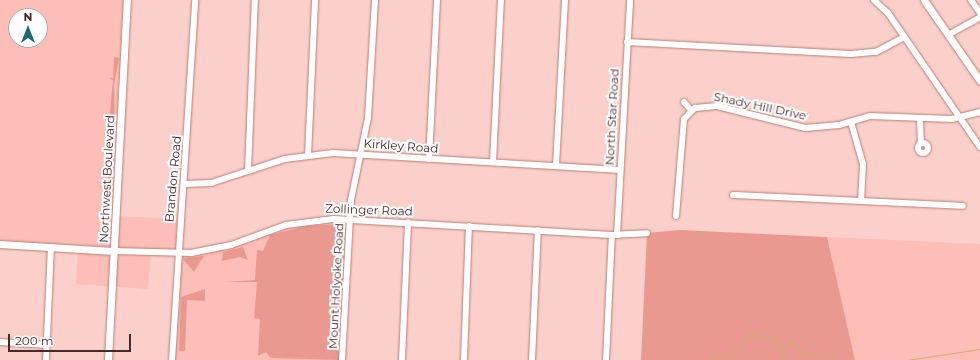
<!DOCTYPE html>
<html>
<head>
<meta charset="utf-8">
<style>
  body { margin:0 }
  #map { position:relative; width:980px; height:360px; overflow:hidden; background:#fbd0cb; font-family:Montserrat,sans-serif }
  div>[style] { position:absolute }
  .built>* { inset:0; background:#fcbeb6 }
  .green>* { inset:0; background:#e99990 }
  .stream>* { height:1px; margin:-0.5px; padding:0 0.5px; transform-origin:0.5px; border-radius:0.5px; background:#d1b168 }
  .roads { filter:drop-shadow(0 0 1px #bd7d75) drop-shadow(0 0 1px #bd7d75) }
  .minor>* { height:6px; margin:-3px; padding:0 3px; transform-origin:3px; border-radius:3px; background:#fff }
  .minor>.ring { margin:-3px; padding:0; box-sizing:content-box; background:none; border:6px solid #fff; border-radius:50% }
  .major>* { height:7px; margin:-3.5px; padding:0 3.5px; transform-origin:3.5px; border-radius:3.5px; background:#fff }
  span { translate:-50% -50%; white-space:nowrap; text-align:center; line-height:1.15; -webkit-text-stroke:4px #fdfdfd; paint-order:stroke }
  .street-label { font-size:12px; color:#452a27 }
  .north { position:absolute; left:8px; top:8px; width:40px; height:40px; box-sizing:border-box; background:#fdfdfd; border:1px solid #b3a9a7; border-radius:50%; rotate:0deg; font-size:11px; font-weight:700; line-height:16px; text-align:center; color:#452a27 }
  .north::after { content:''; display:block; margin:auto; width:14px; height:18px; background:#1d6871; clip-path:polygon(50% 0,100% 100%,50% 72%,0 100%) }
  .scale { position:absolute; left:8px; top:334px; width:123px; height:18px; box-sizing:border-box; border:2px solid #452a27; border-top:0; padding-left:5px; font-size:12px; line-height:14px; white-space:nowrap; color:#452a27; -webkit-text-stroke:3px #fdfdfd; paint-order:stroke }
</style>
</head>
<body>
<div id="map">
  <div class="built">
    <i style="clip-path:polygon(evenodd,0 0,127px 0,116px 216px,181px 219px,178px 254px,210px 250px,275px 228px,350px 218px,342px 360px,172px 360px,177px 254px,151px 253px,148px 289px,76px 284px,78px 249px,0 244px,0 0,16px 16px,40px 16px,40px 40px,16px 40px,16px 16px)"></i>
    <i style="clip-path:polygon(827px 237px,980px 244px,980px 360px,855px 360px)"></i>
  </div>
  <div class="green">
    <i style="clip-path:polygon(114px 57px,119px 58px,114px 85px,115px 129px,108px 133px,113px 80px,109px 78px,113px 78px)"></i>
    <i style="clip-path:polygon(109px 141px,114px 147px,111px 194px,108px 195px)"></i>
    <i style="clip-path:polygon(346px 224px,340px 336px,333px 336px,328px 346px,339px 347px,339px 360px,271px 358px,266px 352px,258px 356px,260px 319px,254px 318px,257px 282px,225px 282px,255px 280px,257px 250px,263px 251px,270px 235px,307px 226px)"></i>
    <i style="clip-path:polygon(680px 230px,827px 237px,855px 360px,641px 360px,647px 233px)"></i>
    <i style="clip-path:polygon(243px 247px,248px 260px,240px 257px,222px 261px,223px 252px)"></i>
    <i style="clip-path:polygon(204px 256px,194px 272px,183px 259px,185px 258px)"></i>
    <i style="clip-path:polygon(205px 289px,205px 301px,187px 300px,185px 351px,179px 351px,181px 297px)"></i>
  </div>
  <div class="stream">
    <i style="left:707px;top:360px;width:6px;rotate:-39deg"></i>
    <i style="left:712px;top:356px;width:16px;rotate:4deg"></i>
    <i style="left:728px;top:357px;width:33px;rotate:-45deg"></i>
    <i style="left:751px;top:334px;width:25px;rotate:11deg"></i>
    <i style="left:776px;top:339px;width:17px;rotate:66deg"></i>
    <i style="left:783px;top:355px;width:12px;rotate:-66deg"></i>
    <i style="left:788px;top:344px;width:8px;rotate:-23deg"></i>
    <i style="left:795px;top:341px;width:7px;rotate:74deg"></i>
    <i style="left:797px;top:348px;width:9px;rotate:41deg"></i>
    <i style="left:804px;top:354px;width:28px;rotate:4deg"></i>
    <i style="left:832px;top:356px;width:6px;rotate:45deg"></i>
    <i style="left:907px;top:360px;width:74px;rotate:-8.6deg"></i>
  </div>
  <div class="roads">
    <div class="minor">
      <i style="left:874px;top:0;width:19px;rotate:43deg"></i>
      <i style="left:888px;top:13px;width:163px;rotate:55.5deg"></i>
      <i style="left:971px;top:0;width:16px;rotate:55deg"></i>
      <i style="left:948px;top:35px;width:37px;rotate:-29deg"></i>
      <i style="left:627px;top:42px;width:224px;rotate:3.1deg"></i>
      <i style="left:851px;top:54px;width:25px;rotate:-5deg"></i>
      <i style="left:876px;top:52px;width:32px;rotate:-28deg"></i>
      <i style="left:684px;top:102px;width:11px;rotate:49deg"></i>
      <i style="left:920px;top:118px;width:25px;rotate:88deg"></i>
      <i style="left:851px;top:122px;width:44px;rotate:74.1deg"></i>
      <i style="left:863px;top:164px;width:36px;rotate:93deg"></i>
      <i class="ring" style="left:918px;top:143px;width:4px;height:4px"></i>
      <i style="left:308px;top:156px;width:156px;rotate:-87.4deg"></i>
      <i style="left:429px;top:159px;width:159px;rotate:-87.1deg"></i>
      <i style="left:493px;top:162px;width:162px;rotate:-87.2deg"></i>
      <i style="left:556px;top:166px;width:166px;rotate:-86.9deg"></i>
      <i style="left:248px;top:171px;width:171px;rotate:-87.7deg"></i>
      <i style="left:185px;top:184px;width:26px;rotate:-2deg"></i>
      <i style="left:211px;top:183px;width:78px;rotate:-18deg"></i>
      <i style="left:285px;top:159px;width:48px;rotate:-7.1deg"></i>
      <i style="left:333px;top:153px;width:288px;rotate:3.4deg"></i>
      <i style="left:733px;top:195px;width:230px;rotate:2.7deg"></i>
      <i style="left:676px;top:216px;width:97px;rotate:-85.3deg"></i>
      <i style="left:684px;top:119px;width:16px;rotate:-45deg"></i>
      <i style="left:695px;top:108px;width:22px;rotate:-5deg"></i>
      <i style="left:717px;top:106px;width:91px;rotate:14deg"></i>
      <i style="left:805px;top:128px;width:34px;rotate:-5deg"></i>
      <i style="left:839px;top:125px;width:32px;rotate:-16deg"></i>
      <i style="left:870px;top:116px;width:82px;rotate:2.1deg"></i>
      <i style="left:952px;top:119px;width:29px;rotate:-14deg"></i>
      <i style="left:617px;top:235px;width:235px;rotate:-86.8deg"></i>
      <i style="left:114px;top:251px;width:77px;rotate:1.5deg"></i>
      <i style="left:191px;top:253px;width:41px;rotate:-11.3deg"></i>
      <i style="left:231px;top:245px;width:59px;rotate:-20deg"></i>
      <i style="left:286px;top:225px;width:48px;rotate:-7.1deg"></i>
      <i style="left:334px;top:219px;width:278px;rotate:3.3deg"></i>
      <i style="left:612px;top:235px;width:35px;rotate:-3deg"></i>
      <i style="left:0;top:342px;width:47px;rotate:3.7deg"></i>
      <i style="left:46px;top:360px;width:113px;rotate:-87.5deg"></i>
      <i style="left:172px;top:360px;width:361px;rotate:-86.3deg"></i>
      <i style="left:342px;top:360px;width:160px;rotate:-86.8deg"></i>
      <i style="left:351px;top:200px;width:84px;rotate:-78.3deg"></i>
      <i style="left:368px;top:118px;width:118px;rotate:-86.6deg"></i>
      <i style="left:402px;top:360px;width:138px;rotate:-87.5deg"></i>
      <i style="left:464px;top:360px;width:134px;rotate:-87.9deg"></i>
      <i style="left:532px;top:360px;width:130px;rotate:-87.4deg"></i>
      <i style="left:606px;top:360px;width:125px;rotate:-87.3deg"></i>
    </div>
    <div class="major">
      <i style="left:924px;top:0;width:98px;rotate:55.3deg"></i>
      <i style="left:0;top:244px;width:114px;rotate:3.5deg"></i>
      <i style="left:108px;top:360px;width:361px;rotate:-87deg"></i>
    </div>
  </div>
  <div class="street-label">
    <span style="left:760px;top:106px;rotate:12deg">Shady Hill Drive</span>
    <span style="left:612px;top:117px;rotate:-87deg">North Star Road</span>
    <span style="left:401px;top:146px;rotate:4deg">Kirkley Road</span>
    <span style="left:107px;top:179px;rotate:-87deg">Northwest Boulevard</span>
    <span style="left:173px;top:179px;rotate:-85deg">Brandon Road</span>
    <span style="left:369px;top:210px;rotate:2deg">Zollinger Road</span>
    <span style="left:336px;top:286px;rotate:-87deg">Mount Holyoke Road</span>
  </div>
  <div class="north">N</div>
  <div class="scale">200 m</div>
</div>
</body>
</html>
